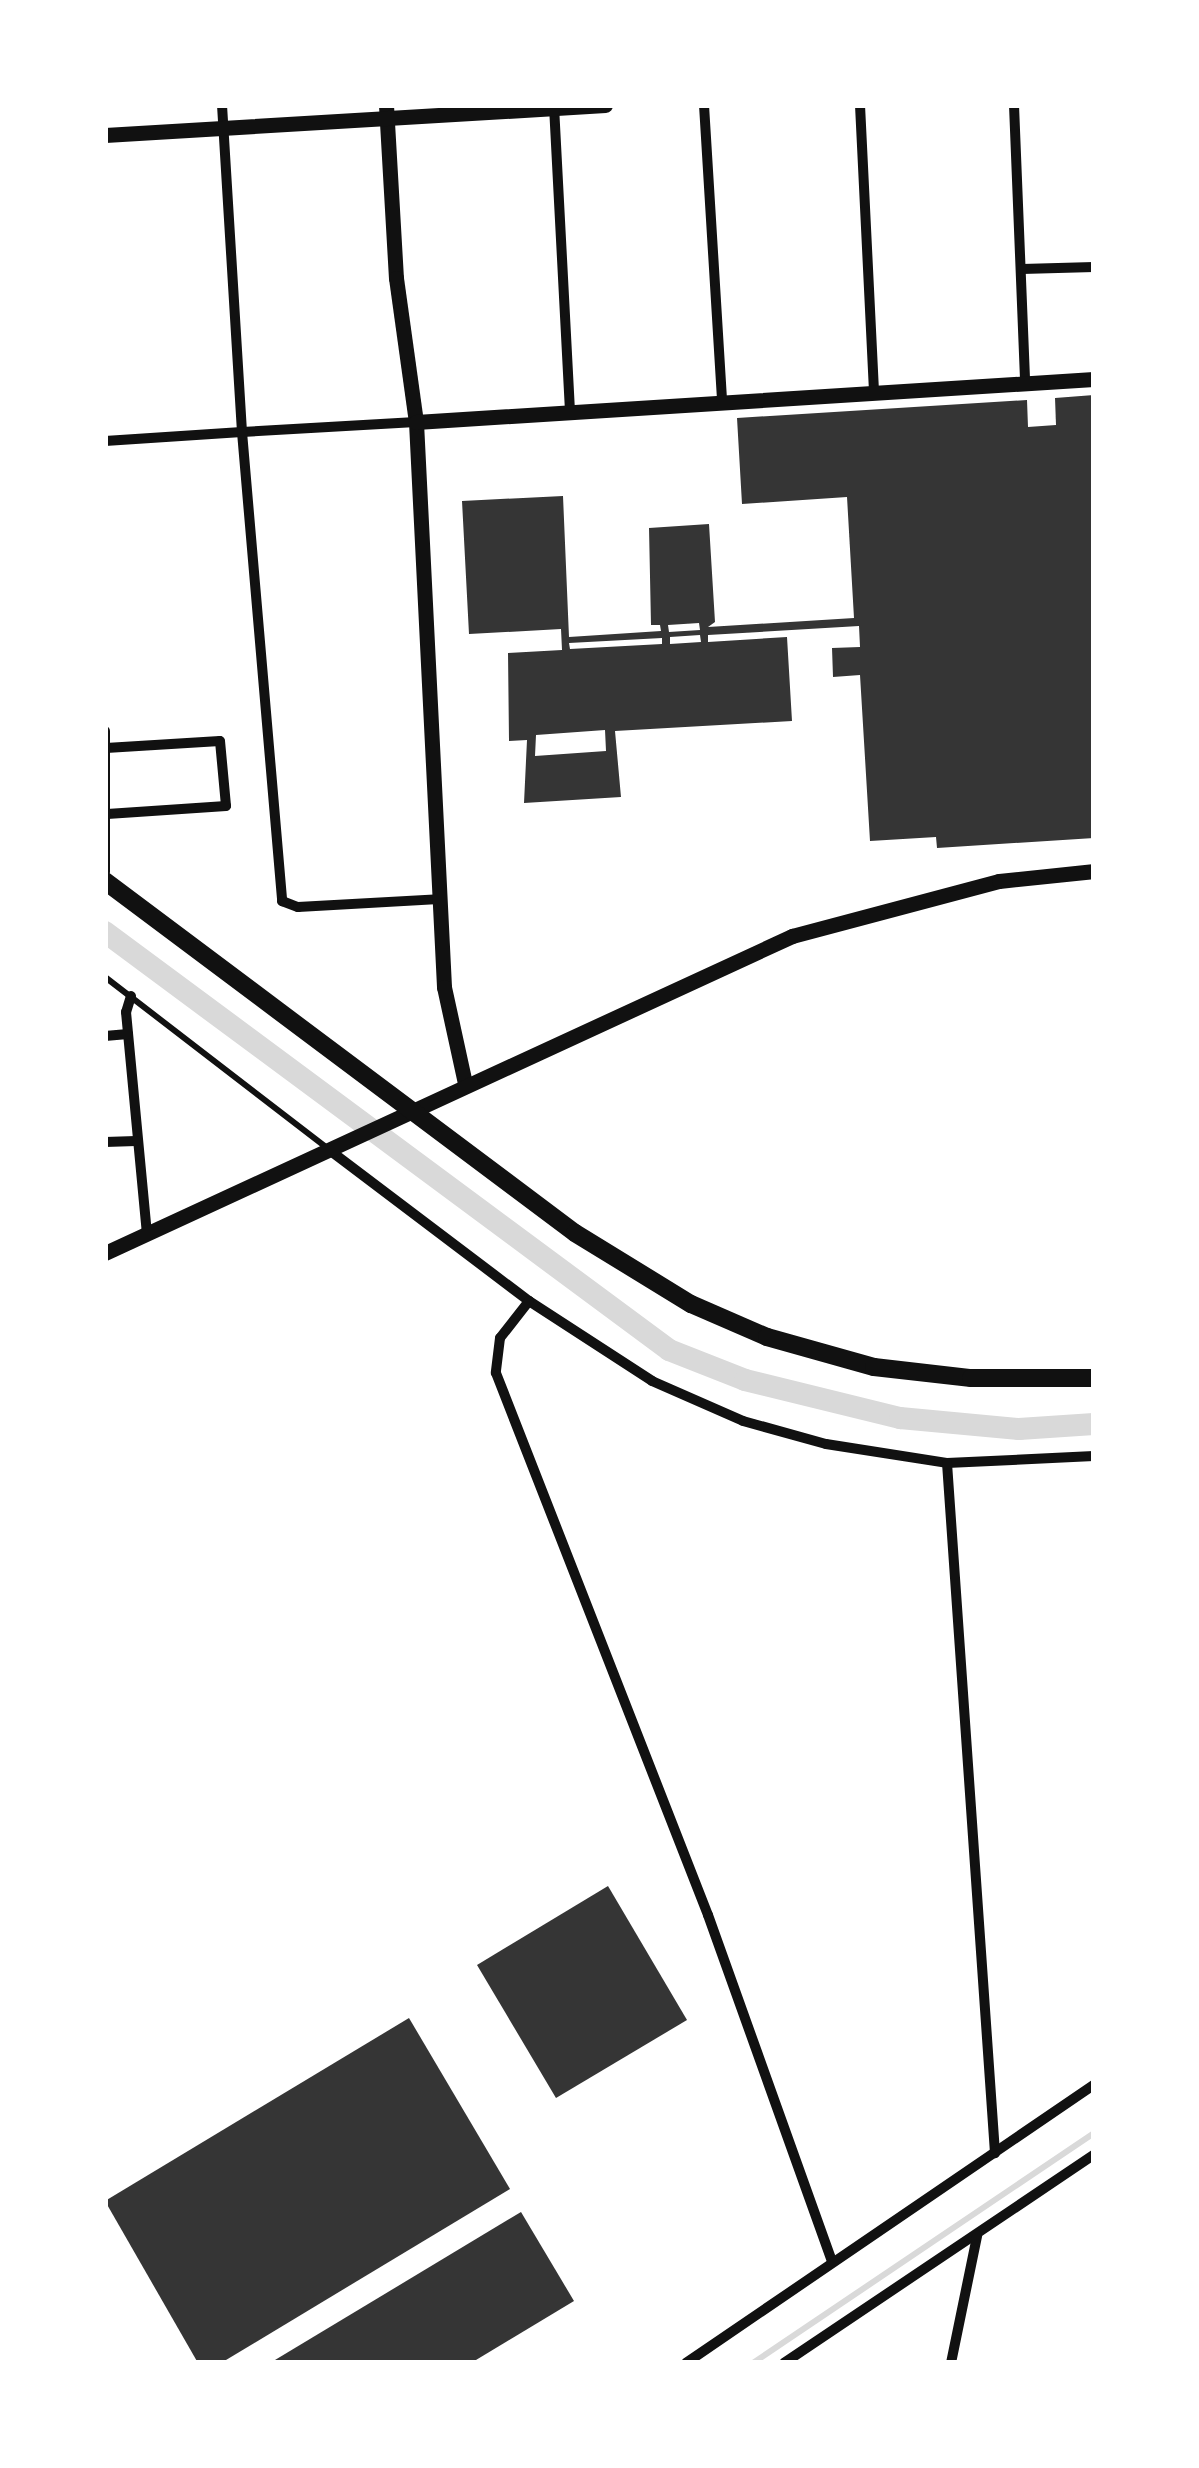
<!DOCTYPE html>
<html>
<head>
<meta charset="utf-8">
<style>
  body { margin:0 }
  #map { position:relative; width:1199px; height:2468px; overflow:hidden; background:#fff; font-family:Barlow,sans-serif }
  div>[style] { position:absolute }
  .stream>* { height:6px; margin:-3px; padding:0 3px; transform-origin:3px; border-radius:3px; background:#d9d9d9 }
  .canal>* { height:22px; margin:-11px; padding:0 11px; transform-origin:11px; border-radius:11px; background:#d9d9d9 }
  .building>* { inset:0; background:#353535 }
  .service>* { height:6px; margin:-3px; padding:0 3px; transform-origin:3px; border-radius:3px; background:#111 }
  .minor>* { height:10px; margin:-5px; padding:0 5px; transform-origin:5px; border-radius:5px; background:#111 }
  .tertiary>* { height:15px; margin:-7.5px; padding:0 7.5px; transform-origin:7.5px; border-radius:7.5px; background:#111 }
  .secondary>* { height:18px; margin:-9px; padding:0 9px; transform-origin:9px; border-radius:9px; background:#111 }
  span { translate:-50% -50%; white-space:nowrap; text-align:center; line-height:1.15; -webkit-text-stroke:10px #fff; paint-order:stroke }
  .frame { position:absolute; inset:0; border:108px solid #fff; pointer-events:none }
</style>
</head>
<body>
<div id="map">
  <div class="stream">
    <i style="left:753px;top:2363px;width:411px;rotate:-34deg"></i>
  </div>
  <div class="canal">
    <i style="left:105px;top:932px;width:702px;rotate:36.54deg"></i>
    <i style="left:669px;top:1350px;width:82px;rotate:21.5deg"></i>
    <i style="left:745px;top:1380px;width:160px;rotate:13.8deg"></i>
    <i style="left:900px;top:1418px;width:120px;rotate:5.3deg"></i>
    <i style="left:1019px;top:1429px;width:75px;rotate:-3.8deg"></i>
  </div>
  <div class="building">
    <i style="clip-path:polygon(evenodd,1094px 395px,1094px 838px,937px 848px,936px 837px,870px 841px,860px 675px,833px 677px,832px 648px,860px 647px,859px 626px,708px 635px,708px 642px,787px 637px,792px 721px,615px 731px,621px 797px,524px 803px,527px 740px,509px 741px,508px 653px,562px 650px,561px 629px,469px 634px,462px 501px,563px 496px,569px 637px,661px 631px,660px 625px,651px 625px,649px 528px,709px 524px,715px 622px,708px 627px,854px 618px,847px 497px,742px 504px,737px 418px,1027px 400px,1028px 427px,1056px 425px,1055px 398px,1094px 395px,699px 623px,700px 630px,669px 632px,668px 625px,699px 623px,1094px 395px,700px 635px,701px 642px,670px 644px,670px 637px,700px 635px,1094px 395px,662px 638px,662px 644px,570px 649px,569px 643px,662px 638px,1094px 395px,605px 730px,606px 751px,535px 756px,536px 735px,605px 730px)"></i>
    <i style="clip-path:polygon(608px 1886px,687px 2020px,556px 2098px,477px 1965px)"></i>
    <i style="clip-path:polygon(409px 2018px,510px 2189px,221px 2363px,198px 2363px,105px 2201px)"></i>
    <i style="clip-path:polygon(521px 2212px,574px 2301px,471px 2363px,270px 2363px)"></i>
  </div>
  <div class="service">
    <i style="left:105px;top:977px;width:279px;rotate:37.6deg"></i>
  </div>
  <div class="minor">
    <i style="left:222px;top:105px;width:328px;rotate:86.5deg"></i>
    <i style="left:242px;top:432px;width:174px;rotate:-3.3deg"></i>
    <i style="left:704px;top:105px;width:296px;rotate:86.5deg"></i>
    <i style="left:860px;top:105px;width:287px;rotate:87.2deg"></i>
    <i style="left:1014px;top:105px;width:279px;rotate:87.7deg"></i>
    <i style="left:554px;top:106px;width:303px;rotate:87deg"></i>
    <i style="left:1022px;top:269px;width:72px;rotate:-1.6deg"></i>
    <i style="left:105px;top:441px;width:137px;rotate:-3.8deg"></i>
    <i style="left:242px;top:432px;width:471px;rotate:85.1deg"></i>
    <i style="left:282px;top:901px;width:17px;rotate:21deg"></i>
    <i style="left:298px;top:907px;width:141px;rotate:-3.2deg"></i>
    <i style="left:105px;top:731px;width:141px;rotate:90deg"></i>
    <i style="left:106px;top:748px;width:114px;rotate:-3.5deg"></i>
    <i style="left:220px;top:741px;width:65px;rotate:84.7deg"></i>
    <i style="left:226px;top:806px;width:119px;rotate:176.2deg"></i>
    <i style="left:131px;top:996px;width:17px;rotate:107deg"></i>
    <i style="left:126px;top:1012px;width:223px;rotate:84.6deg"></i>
    <i style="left:105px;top:1036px;width:23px;rotate:-5deg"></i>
    <i style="left:105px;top:1142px;width:31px;rotate:-2deg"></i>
    <i style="left:328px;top:1149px;width:252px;rotate:37.1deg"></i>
    <i style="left:529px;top:1301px;width:147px;rotate:33deg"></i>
    <i style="left:652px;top:1381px;width:99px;rotate:23.7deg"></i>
    <i style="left:743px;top:1421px;width:86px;rotate:15.5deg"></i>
    <i style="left:826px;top:1444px;width:122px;rotate:8.9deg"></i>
    <i style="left:947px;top:1463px;width:147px;rotate:-2.7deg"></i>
    <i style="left:529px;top:1301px;width:47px;rotate:128.1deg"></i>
    <i style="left:500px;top:1338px;width:35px;rotate:97deg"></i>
    <i style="left:496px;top:1373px;width:582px;rotate:68.64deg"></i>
    <i style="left:708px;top:1915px;width:368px;rotate:70.3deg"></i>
    <i style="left:947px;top:1463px;width:692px;rotate:86.02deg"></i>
    <i style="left:686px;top:2363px;width:494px;rotate:-34.3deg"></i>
    <i style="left:784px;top:2363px;width:373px;rotate:-33.9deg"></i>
    <i style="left:951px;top:2363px;width:130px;rotate:-78.4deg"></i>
  </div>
  <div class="tertiary">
    <i style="left:386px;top:105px;width:173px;rotate:86.7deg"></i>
    <i style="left:396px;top:278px;width:145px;rotate:82.1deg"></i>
    <i style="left:416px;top:422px;width:566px;rotate:87.16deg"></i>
    <i style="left:444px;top:987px;width:98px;rotate:77.7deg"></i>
    <i style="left:105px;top:135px;width:501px;rotate:-3.43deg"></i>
    <i style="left:416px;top:422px;width:679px;rotate:-3.63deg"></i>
    <i style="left:105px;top:1253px;width:757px;rotate:-24.77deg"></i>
    <i style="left:792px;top:936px;width:214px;rotate:-14.9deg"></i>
    <i style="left:999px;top:881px;width:96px;rotate:-6deg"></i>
  </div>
  <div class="secondary">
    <i style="left:105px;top:881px;width:587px;rotate:36.83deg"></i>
    <i style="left:575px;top:1233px;width:136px;rotate:31.5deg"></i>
    <i style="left:691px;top:1304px;width:83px;rotate:23.5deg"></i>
    <i style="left:767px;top:1337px;width:111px;rotate:15.7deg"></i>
    <i style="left:874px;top:1367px;width:98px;rotate:6.5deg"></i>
    <i style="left:971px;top:1378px;width:123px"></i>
  </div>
  <div class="frame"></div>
</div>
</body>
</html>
